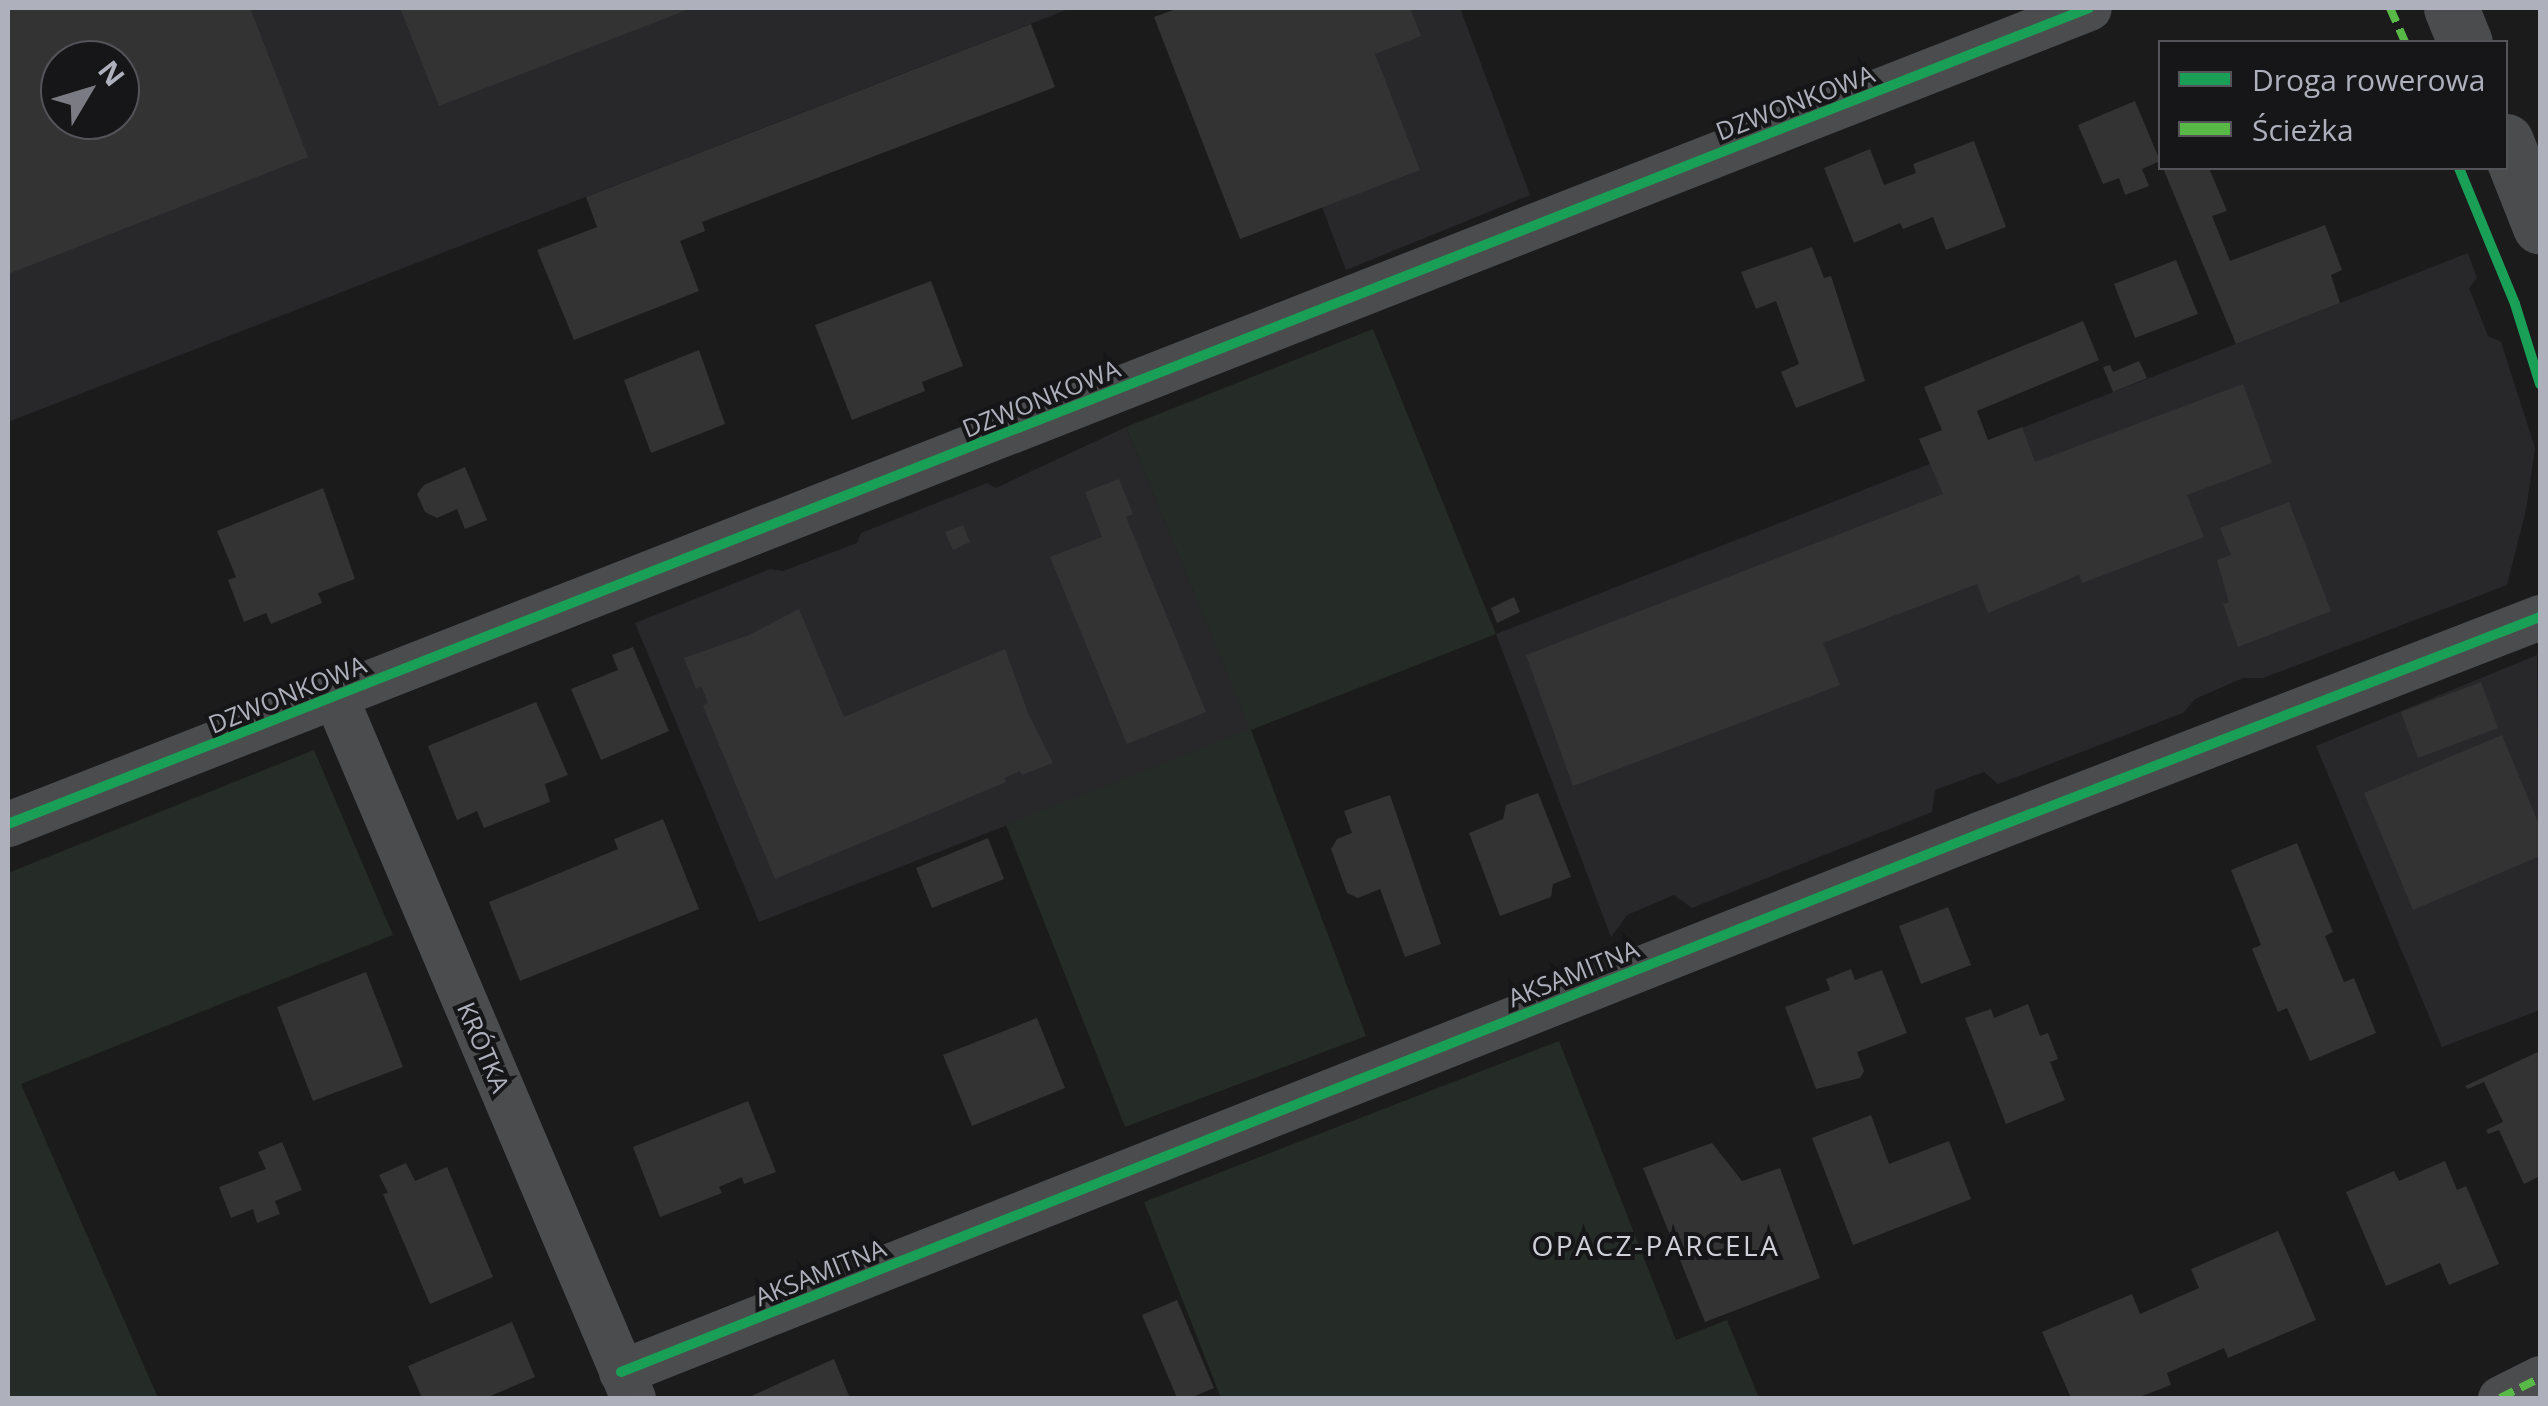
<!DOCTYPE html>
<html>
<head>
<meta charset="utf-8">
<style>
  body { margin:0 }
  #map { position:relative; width:2548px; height:1406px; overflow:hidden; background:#1b1b1c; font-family:"Open Sans",sans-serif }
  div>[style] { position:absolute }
  .built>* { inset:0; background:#28282a }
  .green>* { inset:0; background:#252b26 }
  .building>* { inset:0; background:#333334 }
  .minor>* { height:45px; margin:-22.5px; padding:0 22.5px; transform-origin:22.5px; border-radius:22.5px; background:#4b4c4e }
  .tertiary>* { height:55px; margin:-27.5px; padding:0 27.5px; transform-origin:27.5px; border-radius:27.5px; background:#4b4c4e }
  .quiet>* { height:8px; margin-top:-4px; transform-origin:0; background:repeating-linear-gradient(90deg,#58b947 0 15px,transparent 0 23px) }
  .cycleway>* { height:10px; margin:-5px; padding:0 5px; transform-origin:5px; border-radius:5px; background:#1a9f57 }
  span { translate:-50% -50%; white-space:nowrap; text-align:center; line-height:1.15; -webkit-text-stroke:8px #161518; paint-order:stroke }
  .street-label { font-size:25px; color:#aeb1bb }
  .neighbourhood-label { font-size:28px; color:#cfd0d7; letter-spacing:2.5px }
  .frame { position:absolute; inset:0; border:10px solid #aeb1bb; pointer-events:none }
  .legend { position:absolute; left:2158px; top:40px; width:350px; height:130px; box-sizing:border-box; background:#161518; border:2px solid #535359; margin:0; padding:12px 18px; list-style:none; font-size:30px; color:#aeb1bb }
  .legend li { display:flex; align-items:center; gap:20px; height:50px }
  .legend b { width:50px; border:2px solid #535359 }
  .north { position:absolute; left:40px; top:40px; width:100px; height:100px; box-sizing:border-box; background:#161518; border:2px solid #535359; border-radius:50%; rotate:52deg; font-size:28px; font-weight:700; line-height:40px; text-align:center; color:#aeb1bb }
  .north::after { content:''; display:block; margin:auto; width:35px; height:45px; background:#7b7c83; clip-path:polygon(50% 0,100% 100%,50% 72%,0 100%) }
</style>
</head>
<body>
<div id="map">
  <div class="built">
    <i style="clip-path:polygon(evenodd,8px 8px,1071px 8px,8px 422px,8px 8px,60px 60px,120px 60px,120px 120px,60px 120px,60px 60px)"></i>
    <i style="clip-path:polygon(1246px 8px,1460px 8px,1530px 195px,1346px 270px)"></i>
    <i style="clip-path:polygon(2468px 253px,2477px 278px,2469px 288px,2488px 336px,2501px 342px,2535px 448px,2526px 510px,2507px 585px,2263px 678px,2243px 678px,2195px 699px,2183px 713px,1998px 784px,1984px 772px,1935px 790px,1932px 812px,1692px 908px,1674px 895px,1627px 915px,1611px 937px,1496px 634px)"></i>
    <i style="clip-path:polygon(1126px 427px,1251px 730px,759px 922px,635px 623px,770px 569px,783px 571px,857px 543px,861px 533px,987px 483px,996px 488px)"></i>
    <i style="clip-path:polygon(2537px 655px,2540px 1010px,2442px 1047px,2316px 746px)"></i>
  </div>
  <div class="green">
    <i style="clip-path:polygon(1373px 329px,1496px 634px,1251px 730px,1366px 1036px,1125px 1127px,1006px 825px,1250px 729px,1126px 427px)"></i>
    <i style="clip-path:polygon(314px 750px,393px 935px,21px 1084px,158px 1398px,8px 1398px,8px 873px)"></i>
    <i style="clip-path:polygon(1559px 1041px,1676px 1340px,1727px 1320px,1759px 1398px,1221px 1398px,1144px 1202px)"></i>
  </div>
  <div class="building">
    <i style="clip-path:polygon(evenodd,8px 8px,250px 8px,308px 157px,8px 274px,8px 8px,60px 60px,120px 60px,120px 120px,60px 120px,60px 60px)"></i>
    <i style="clip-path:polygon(400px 8px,692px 8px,439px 106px)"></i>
    <i style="clip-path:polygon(1179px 8px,1410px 8px,1421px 36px,1375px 54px,1420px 170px,1240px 239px,1154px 17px)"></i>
    <i style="clip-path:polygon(1031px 24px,1055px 87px,702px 222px,705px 231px,680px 241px,699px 291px,574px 340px,537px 250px,597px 227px,586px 197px)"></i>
    <i style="clip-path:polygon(2135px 101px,2160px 161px,2142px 169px,2149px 186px,2125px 195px,2119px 178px,2103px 184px,2078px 125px)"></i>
    <i style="clip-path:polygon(1974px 141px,2006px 227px,1946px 250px,1933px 217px,1903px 229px,1900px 223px,1854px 243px,1824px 168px,1870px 149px,1884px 185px,1916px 173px,1913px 164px)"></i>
    <i style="clip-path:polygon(2163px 168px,2209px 168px,2227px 211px,2212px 216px,2230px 261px,2325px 225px,2342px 270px,2331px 275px,2340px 303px,2236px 344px)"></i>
    <i style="clip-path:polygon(1812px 247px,1824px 278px,1831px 276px,1865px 381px,1796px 408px,1781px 372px,1799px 364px,1776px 301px,1756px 309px,1741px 272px)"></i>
    <i style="clip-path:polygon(2176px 260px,2198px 314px,2135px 338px,2114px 284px)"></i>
    <i style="clip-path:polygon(931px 281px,963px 366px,922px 382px,925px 391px,852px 420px,815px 325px)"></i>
    <i style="clip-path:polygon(2083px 321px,2099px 360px,1977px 411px,1988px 440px,2022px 427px,2035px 462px,2243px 384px,2272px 463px,2187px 495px,2204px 537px,2082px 583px,2079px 575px,1988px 613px,1977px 584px,1823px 643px,1840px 685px,1573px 786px,1526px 655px,1943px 494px,1919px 439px,1942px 430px,1924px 387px)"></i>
    <i style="clip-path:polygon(699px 350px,725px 424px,651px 453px,624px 380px)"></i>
    <i style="clip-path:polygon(2139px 361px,2147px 378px,2113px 392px,2103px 367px,2110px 365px,2113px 372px)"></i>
    <i style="clip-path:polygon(465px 467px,487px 520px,465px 529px,457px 509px,437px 518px,425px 512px,417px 494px,424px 485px)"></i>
    <i style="clip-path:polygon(1119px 479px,1133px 514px,1126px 517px,1206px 712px,1127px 744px,1050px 557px,1102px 537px,1085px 492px)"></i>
    <i style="clip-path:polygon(323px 488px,355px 579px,318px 593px,322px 603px,271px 624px,266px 613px,244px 622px,228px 580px,236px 577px,217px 531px)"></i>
    <i style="clip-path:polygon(2289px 502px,2331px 611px,2238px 647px,2223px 604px,2229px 602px,2217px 560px,2231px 555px,2220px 528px)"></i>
    <i style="clip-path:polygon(963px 525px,970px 542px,953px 550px,945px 532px)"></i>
    <i style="clip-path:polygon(1514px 597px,1520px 612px,1497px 623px,1491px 608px)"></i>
    <i style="clip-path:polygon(799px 609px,844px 717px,1005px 649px,1028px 713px,1053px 763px,1022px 775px,1020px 771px,1004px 778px,1006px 782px,775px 879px,703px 706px,708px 703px,701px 686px,696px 689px,684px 658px,749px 635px)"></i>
    <i style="clip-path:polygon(633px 647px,669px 731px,601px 760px,571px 689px,618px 670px,612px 655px)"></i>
    <i style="clip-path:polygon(2481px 682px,2498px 728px,2418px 758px,2401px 712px)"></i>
    <i style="clip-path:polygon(536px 702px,568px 775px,545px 784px,550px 802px,484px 828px,477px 811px,457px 820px,428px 746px)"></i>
    <i style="clip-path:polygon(2502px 735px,2540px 827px,2540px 856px,2413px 910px,2364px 793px)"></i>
    <i style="clip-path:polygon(1538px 793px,1571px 877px,1553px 884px,1551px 897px,1500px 916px,1469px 833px,1503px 819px,1506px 805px)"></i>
    <i style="clip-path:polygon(1390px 795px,1441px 944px,1405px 957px,1380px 889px,1358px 898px,1347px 893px,1331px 849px,1337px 839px,1352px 833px,1344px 811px)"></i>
    <i style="clip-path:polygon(663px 819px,699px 909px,520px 981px,489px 902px,618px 849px,614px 839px)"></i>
    <i style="clip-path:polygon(988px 838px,1004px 879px,932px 908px,916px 868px)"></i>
    <i style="clip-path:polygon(2297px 843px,2333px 932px,2325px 936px,2344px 982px,2354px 978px,2376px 1033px,2310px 1061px,2287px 1008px,2278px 1012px,2252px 949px,2261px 945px,2231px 870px)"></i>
    <i style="clip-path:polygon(1948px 907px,1971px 965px,1921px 984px,1899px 926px)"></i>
    <i style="clip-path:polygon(1851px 969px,1855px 980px,1882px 970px,1907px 1033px,1857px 1052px,1864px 1071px,1860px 1078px,1816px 1089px,1785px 1007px,1830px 990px,1826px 979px)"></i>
    <i style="clip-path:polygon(366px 972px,403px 1067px,313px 1101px,277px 1007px)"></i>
    <i style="clip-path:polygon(2028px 1004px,2040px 1036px,2048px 1033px,2058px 1059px,2050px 1062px,2065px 1100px,2006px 1124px,1965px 1018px,1991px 1009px,1994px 1018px)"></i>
    <i style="clip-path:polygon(1037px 1018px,1065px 1088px,972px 1126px,943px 1055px)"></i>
    <i style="clip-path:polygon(2540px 1051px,2540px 1176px,2524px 1184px,2499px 1130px,2488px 1134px,2486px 1130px,2503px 1122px,2484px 1082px,2468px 1089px,2465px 1086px)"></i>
    <i style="clip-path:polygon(748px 1101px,776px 1172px,744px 1184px,742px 1177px,719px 1187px,722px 1193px,660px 1217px,633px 1147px)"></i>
    <i style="clip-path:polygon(1871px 1115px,1889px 1164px,1949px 1141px,1971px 1199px,1853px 1245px,1812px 1138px)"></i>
    <i style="clip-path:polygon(282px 1142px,302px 1190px,275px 1201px,280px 1214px,257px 1223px,253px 1209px,231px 1218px,219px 1187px,266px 1169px,258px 1152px)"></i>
    <i style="clip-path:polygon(1712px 1143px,1742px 1181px,1780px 1168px,1820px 1278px,1705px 1322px,1643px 1168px)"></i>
    <i style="clip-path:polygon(2445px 1161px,2457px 1190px,2466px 1186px,2499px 1264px,2449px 1285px,2440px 1263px,2386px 1286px,2346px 1192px,2394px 1171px,2399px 1181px)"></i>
    <i style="clip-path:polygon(406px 1163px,415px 1181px,447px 1167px,493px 1277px,430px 1304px,383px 1194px,388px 1193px,379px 1175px)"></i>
    <i style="clip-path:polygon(2278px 1231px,2316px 1320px,2228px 1358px,2224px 1348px,2197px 1360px,2167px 1373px,2171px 1385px,2137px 1398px,2071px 1398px,2042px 1332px,2132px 1294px,2140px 1314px,2199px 1288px,2191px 1269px)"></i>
    <i style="clip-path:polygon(1177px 1300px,1214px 1388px,1190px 1398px,1177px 1398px,1142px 1315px)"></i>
    <i style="clip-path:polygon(512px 1322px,535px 1377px,486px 1398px,422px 1398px,408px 1366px)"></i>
    <i style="clip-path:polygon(834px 1359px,849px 1396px,747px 1398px,782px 1382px)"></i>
  </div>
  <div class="minor">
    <i style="left:335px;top:696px;width:763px;rotate:67deg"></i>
    <i style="left:8px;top:824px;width:2235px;rotate:-21.41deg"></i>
    <i style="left:621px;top:1372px;width:1461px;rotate:-21.61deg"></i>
    <i style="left:1979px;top:834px;width:602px;rotate:-21.15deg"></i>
    <i style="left:2500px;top:1398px;width:45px;rotate:-26.6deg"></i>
  </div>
  <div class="tertiary">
    <i style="left:2451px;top:8px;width:37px;rotate:68deg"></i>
    <i style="left:2506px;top:141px;width:92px;rotate:68.4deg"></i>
  </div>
  <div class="quiet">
    <i style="left:2390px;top:8px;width:37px;rotate:66deg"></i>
    <i style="left:2500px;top:1398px;width:45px;rotate:-26.6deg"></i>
  </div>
  <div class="cycleway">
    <i style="left:2459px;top:168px;width:147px;rotate:67.6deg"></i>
    <i style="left:2515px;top:304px;width:84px;rotate:72.6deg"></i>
    <i style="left:8px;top:824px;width:2235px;rotate:-21.41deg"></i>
    <i style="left:621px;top:1372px;width:1461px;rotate:-21.61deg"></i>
    <i style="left:1979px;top:834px;width:602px;rotate:-21.15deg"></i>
  </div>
  <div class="street-label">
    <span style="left:1795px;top:102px;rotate:-21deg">DZWONKOWA</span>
    <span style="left:1041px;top:398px;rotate:-22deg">DZWONKOWA</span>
    <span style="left:287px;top:694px;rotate:-22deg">DZWONKOWA</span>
    <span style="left:1573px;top:973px;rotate:-22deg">AKSAMITNA</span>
    <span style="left:484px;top:1047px;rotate:67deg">KRÓTKA</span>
    <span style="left:820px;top:1272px;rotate:-22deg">AKSAMITNA</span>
  </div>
  <div class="neighbourhood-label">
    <span style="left:1656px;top:1245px">OPACZ-PARCELA</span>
  </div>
  <div class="frame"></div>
  <ul class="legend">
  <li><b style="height:12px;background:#1a9f57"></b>Droga rowerowa</li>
  <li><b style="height:12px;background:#58b947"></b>Ścieżka</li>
  </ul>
  <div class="north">N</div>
</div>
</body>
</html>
